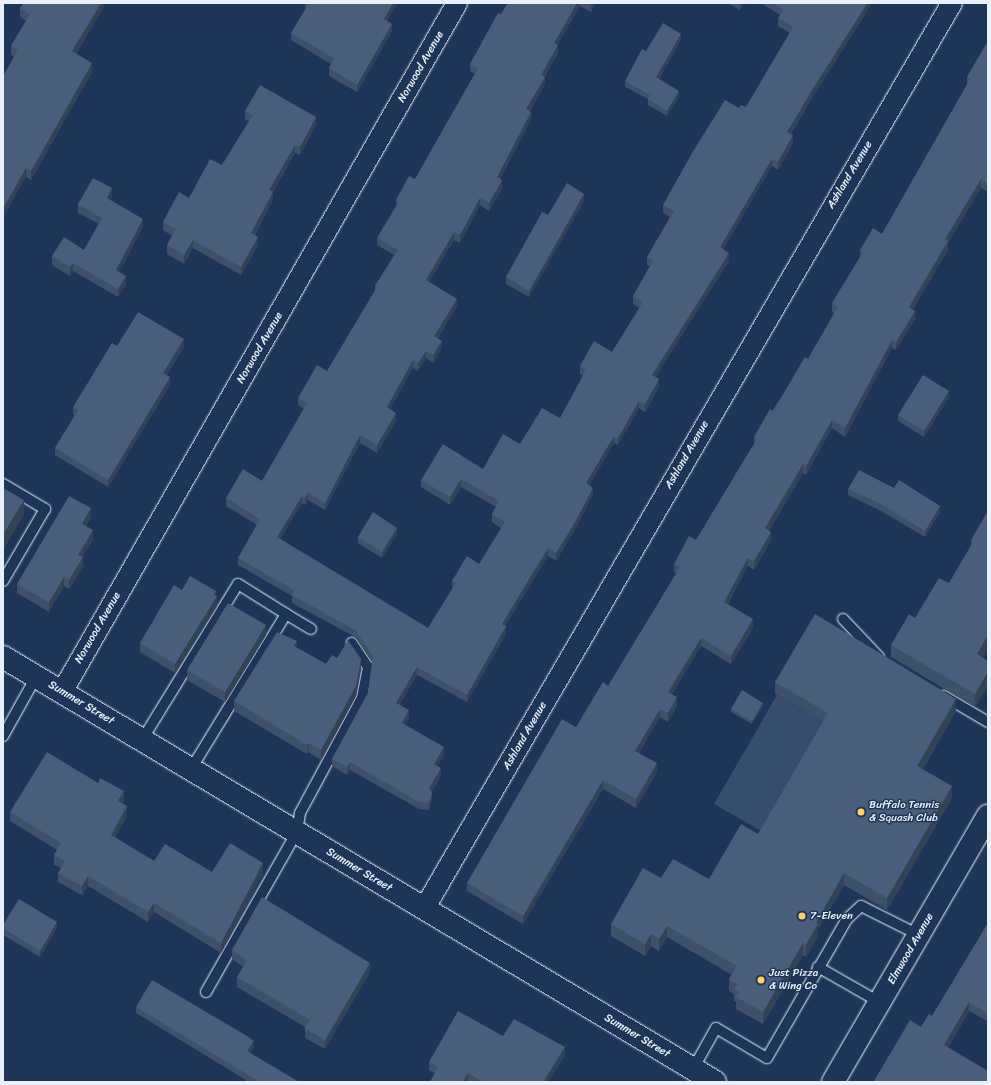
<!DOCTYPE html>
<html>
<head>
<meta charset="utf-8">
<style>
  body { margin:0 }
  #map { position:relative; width:991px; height:1085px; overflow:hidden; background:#1d3557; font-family:Sriracha,sans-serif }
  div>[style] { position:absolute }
  .green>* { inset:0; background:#374d6c }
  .roads { filter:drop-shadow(0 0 1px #e8f1f8) drop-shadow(0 0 1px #e8f1f8) }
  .lane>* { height:10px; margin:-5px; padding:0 5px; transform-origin:5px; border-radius:5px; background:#1d3557 }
  .street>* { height:20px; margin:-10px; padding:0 10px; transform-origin:10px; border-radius:10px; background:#1d3557 }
  .secondary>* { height:22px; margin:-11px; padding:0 11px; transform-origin:11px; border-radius:11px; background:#1d3557 }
  .wall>* { inset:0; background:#3f5169 }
  .shaded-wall>* { inset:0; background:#334255 }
  .building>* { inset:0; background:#495e7a }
  .dots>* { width:11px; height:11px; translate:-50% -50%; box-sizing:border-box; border:2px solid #1d3557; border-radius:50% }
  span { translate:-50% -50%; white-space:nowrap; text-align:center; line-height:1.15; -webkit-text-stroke:3px #1d3557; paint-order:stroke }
  .street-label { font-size:11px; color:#e8f1f8 }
  .poi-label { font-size:11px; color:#e8f1f8 }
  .left { translate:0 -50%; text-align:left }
  .frame { position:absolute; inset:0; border:4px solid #e8f1f8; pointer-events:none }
</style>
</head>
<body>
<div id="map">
  <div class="green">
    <i style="clip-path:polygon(777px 695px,828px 725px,765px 833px,714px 804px)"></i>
  </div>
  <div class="roads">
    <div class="lane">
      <i style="left:3px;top:484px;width:49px;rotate:30.8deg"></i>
      <i style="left:45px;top:509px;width:83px;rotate:120.3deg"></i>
      <i style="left:286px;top:614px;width:29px;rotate:31deg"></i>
      <i style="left:843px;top:619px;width:52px;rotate:46.5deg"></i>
      <i style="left:944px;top:696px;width:51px;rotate:30.6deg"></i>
      <i style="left:3px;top:736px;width:68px;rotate:-60.8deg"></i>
      <i style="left:142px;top:740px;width:183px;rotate:-58.4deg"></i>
      <i style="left:238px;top:584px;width:57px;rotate:32deg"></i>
      <i style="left:286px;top:614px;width:182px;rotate:121.5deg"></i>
      <i style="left:818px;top:967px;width:70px;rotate:29.8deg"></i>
      <i style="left:206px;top:992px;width:184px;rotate:-60.4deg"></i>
      <i style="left:297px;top:832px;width:19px;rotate:-81deg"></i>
      <i style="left:300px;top:813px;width:131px;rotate:-61.7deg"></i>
      <i style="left:362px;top:698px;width:32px;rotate:-79deg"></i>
      <i style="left:368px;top:667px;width:29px;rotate:-124deg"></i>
      <i style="left:693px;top:1069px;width:47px;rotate:-60.7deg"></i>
      <i style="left:716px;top:1028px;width:59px;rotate:30.5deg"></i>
      <i style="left:767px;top:1058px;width:160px;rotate:-60.1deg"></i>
      <i style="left:847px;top:919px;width:19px;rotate:-43deg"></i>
      <i style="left:861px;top:906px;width:65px;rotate:26.6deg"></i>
    </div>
    <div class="street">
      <i style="left:62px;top:692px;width:794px;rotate:-60.17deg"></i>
      <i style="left:424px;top:909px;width:1049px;rotate:-59.77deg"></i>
    </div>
    <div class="secondary">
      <i style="left:3px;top:657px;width:829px;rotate:30.83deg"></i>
      <i style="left:833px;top:1082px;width:308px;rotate:-59.8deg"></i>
    </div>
  </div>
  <div class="wall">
    <i style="clip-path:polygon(24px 3px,106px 3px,76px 54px,92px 72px,31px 180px,26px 177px,14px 57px,11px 55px,11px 46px,26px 21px,20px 17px,20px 8px)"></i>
    <i style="clip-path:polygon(305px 3px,397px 3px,387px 21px,392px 31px,357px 92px,329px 76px,329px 68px,331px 64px,291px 40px,291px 33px,306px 8px,305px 7px)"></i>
    <i style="clip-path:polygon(508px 3px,596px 3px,591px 12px,580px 6px,557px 45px,558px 53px,545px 76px,545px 84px,530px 111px,531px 120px,500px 179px,502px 188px,489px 211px,480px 205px,460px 243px,454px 240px,429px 282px,457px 306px,438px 338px,442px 348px,433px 363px,426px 358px,418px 371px,413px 368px,390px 409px,396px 421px,377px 453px,360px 443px,325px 510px,308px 500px,305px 505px,302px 503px,280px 539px,428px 628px,452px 589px,452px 581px,479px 564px,501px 528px,492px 522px,492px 514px,496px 507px,461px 487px,450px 505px,421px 487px,421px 480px,483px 469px,560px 418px,583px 376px,580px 374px,580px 366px,612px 352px,640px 308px,633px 304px,633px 296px,650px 266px,647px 265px,647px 257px,670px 217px,663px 213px,663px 205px,739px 108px,746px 107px,790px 33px,778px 26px,778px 18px,780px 15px,761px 3px,871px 3px,863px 18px,812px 98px,791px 134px,793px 143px,778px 170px,772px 166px,723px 249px,729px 261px,655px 377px,659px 387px,645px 412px,639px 408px,618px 445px,614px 443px,589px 485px,593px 495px,574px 531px,556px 561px,548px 556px,505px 626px,506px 634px,467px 702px,417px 675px,400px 704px,409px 718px,405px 725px,444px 755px,437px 766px,441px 776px,432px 791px,432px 799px,429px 810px,419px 809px,350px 770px,347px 775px,332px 766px,332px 759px,368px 693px,372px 662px,355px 637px,292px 603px,292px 596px,238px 565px,238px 558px,257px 525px,226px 506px,226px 498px,262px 481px,304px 409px,298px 405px,298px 398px,327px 371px,375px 291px,375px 286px,394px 255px,377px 245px,377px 238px,396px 206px,396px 200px,415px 179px,475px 74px,470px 71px,470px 64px)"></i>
    <i style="clip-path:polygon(727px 3px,744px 3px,740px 10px)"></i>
    <i style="clip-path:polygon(681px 40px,659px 79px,679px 97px,667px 116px,648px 105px,648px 99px,625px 87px,625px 81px,646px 51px)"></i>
    <i style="clip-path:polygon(988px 41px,988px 192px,981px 188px,948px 243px,948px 250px,913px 309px,915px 319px,896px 350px,892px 348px,845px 437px,832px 428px,806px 475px,803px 473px,769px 531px,771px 541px,754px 570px,748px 566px,728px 604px,753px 628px,731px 664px,701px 646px,672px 694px,677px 706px,668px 722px,660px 717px,639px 753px,657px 772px,636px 808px,603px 789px,523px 924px,467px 891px,467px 883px,576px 727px,608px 686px,676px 574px,674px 572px,674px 564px,696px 540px,754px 444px,754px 437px,808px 359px,834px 313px,832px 312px,832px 303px,860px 258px,860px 250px,882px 234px,967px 85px,967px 77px)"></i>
    <i style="clip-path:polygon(245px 111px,316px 125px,300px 155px,295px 153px,273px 192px,273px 200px,255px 235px,258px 245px,241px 275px,193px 248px,184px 264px,167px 254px,167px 245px,172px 236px,163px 230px,163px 222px,222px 165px,249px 121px,245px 119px)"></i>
    <i style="clip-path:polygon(112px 197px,110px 200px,143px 227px,119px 272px,126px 284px,118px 297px,73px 271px,70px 276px,52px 265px,52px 256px,84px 250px,99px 224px,78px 213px,78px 204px)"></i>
    <i style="clip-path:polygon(584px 201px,529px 297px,506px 284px,506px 277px,548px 215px)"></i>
    <i style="clip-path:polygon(117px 346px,184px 347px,167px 375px,170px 385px,108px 487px,55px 455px,55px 448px,75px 416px,73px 415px,73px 407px)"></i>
    <i style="clip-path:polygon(949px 397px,924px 437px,898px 421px,898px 415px)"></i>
    <i style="clip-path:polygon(848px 489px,940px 512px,925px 537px,881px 511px,848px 495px)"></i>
    <i style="clip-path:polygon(988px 511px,988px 648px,982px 658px,988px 661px,988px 685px,975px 707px,891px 657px,891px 645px,949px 583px,971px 546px,971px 540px)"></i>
    <i style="clip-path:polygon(91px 518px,86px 526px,93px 540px,82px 557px,83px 567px,69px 589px,64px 586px,49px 612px,17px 593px,17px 584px)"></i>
    <i style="clip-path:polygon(397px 534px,382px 558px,358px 543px,358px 537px)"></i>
    <i style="clip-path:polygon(182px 590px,216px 596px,217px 606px,175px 673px,140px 652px,140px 643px)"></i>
    <i style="clip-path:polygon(266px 635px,225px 702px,187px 680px,187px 670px)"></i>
    <i style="clip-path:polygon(297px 648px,326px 664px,337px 658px,361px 668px,356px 696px,321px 760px,308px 752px,307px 754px,234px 711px,234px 701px)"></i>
    <i style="clip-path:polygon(775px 682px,956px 711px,923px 769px,952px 798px,887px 910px,844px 885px,818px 930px,818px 936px,806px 957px,803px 955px,763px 1024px,736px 1009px,736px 1002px,734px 1001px,734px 994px,729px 991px,729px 979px,732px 975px,667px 937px,659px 951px,651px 946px,645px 956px,611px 936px,611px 924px,661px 878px,709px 879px,758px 834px,823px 722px,775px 694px)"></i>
    <i style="clip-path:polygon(763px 706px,752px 724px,731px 712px,731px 709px)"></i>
    <i style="clip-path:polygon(124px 801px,122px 803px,127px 816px,115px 837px,154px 861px,212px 872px,263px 873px,221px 953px,154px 912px,148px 922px,88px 886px,82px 895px,58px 882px,58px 873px,61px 868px,54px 865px,54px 855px,57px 850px,10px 821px,10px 812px)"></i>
    <i style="clip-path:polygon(988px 923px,987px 1021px,969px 1011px,948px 1048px,988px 1082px,874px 1082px,874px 1081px,921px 1027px,932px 1016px)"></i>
    <i style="clip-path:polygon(3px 925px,57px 928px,40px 957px,3px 935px)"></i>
    <i style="clip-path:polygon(232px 950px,370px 972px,325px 1049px,305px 1038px,305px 1027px,237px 987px,237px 977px,243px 967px,232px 959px)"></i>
    <i style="clip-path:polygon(136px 1007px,254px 1047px,250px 1053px,299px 1082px,249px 1082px,136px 1013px)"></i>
    <i style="clip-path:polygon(503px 1036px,565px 1055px,548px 1082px,469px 1082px,434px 1073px,429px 1070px,429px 1062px)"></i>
  </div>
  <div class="shaded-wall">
    <i style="clip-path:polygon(101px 3px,106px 3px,72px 60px,72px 51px)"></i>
    <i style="clip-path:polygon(393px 3px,397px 3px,384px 26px,384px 19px)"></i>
    <i style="clip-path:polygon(577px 3px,580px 3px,580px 6px,554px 51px,554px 43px)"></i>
    <i style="clip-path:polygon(592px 3px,596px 3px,591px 12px,591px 5px)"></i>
    <i style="clip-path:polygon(740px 3px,744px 3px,740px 10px)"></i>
    <i style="clip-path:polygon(867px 3px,871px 3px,863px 18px,812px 98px,787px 139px,787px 132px,812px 90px)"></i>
    <i style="clip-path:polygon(392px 24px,392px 31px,357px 92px,357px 85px)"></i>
    <i style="clip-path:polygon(681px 34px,681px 40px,656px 83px,656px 77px)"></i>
    <i style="clip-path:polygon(558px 45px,558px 53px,541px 82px,541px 75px)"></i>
    <i style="clip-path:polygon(92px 63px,92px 72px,31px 180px,31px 171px)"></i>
    <i style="clip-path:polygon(545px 77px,545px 84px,526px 117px,526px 109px)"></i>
    <i style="clip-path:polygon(679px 91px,679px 97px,667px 116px,667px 111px)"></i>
    <i style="clip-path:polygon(531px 112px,531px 120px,497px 185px,497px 177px)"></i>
    <i style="clip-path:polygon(316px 117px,316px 125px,300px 155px,300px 147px)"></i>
    <i style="clip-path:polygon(793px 135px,793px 143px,778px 170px,778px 162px)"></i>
    <i style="clip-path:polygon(295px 145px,295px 153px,269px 198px,269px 190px)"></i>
    <i style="clip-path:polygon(772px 159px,772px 166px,720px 255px,720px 247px)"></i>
    <i style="clip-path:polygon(26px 168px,26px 177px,3px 218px,3px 209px)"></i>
    <i style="clip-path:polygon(981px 179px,981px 188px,948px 243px,948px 250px,909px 316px,909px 307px,945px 239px)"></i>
    <i style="clip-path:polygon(502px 180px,502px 188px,489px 211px,489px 203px)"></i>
    <i style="clip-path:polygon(112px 188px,112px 197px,107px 206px,107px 198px)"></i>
    <i style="clip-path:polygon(273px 192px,273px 200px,251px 241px,251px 233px)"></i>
    <i style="clip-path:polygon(584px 194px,584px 201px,529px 297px,529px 291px)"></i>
    <i style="clip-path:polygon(480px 198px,480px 205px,460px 243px,460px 235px)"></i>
    <i style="clip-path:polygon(143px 219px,143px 227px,116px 278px,116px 270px)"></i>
    <i style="clip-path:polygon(454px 232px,454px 240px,426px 287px,426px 280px)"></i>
    <i style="clip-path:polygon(258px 237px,258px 245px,241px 275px,241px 267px)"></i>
    <i style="clip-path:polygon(193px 240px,193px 248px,184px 264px,184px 255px)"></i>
    <i style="clip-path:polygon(729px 253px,729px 261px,652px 383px,652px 375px)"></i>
    <i style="clip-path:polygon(73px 263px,73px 271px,70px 276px,70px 267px)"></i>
    <i style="clip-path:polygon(126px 276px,126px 284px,118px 297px,118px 289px)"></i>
    <i style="clip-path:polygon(457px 299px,457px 306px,434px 344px,434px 336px)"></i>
    <i style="clip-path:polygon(915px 311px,915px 319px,896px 350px,896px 342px)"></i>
    <i style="clip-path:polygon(184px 339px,184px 347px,163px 381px,163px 373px)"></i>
    <i style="clip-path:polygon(892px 340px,892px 348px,845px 437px,845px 428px)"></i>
    <i style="clip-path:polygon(442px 341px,442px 348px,433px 363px,433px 355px)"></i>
    <i style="clip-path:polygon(426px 351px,426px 358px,418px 371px,418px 363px)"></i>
    <i style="clip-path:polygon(413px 360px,413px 368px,387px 415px,387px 407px)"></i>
    <i style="clip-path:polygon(170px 377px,170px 385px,108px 487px,108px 480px)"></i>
    <i style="clip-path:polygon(659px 379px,659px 387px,645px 412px,645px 404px)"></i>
    <i style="clip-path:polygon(949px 391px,949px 397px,924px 437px,924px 431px)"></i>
    <i style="clip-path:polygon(639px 401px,639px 408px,618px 445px,618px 438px)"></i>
    <i style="clip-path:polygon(396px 413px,396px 421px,377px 453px,377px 445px)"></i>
    <i style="clip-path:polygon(832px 420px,832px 428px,806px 475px,806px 466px)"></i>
    <i style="clip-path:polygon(360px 435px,360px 443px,325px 510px,325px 503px)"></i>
    <i style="clip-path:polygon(614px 436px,614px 443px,586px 491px,586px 483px)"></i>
    <i style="clip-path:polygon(803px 464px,803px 473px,765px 537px,765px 528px)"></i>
    <i style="clip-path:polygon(461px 479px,461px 487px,450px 505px,450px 497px)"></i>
    <i style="clip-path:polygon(593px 488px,593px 495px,574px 531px,556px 561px,556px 553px)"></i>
    <i style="clip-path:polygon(308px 492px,308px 500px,305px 505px,305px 498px)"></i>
    <i style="clip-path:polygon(302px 496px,302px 503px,277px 544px,277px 537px)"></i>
    <i style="clip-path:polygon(24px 500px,24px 515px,3px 550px,3px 535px)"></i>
    <i style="clip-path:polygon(940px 506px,940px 512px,925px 537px,925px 531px)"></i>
    <i style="clip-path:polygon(91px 508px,91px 518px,82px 533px,82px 524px)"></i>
    <i style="clip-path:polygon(397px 528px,397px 534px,382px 558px,382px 552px)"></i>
    <i style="clip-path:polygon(93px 530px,93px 540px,78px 564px,78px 555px)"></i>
    <i style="clip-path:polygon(771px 532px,771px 541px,754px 570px,754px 561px)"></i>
    <i style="clip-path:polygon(548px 548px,548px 556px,502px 631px,502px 624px)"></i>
    <i style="clip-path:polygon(83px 557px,83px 567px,69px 589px,69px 580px)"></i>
    <i style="clip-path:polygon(748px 558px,748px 566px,724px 611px,724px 602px)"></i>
    <i style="clip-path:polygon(64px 577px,64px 586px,49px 612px,49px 602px)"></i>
    <i style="clip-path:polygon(216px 591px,216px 598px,217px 596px,217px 606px,175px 673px,175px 664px)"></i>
    <i style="clip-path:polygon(753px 619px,753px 628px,731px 664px,731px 656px)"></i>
    <i style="clip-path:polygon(266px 625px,266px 635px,225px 702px,225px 692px)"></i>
    <i style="clip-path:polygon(506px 626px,506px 634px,467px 702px,467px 695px)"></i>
    <i style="clip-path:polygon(988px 635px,988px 648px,977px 667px,977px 654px)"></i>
    <i style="clip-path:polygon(701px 638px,701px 646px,668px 701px,668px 692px)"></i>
    <i style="clip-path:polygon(297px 641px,297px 651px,294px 646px)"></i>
    <i style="clip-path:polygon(361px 659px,361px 668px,356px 696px,321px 760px,321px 750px)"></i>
    <i style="clip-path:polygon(417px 667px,417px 675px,396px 710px,396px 703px)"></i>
    <i style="clip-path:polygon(988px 672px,988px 685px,975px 707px,975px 694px)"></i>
    <i style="clip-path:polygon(677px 697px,677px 706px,668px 722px,668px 713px)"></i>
    <i style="clip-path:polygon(956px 699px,956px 711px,917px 778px,917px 766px)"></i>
    <i style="clip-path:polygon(763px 703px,763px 706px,752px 724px,752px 721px)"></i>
    <i style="clip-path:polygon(660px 709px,660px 717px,635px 759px,635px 751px)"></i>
    <i style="clip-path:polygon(409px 710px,409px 718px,402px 731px,402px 723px)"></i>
    <i style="clip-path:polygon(308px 743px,308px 752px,307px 754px,307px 745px)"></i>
    <i style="clip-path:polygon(444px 747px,444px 755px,434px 772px,434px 764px)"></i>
    <i style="clip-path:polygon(350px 762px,350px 770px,347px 775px,347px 767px)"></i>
    <i style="clip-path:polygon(657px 763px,657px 772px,636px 808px,636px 799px)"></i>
    <i style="clip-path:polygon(441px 768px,441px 776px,429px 796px,429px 788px)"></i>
    <i style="clip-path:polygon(603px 780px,603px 789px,523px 924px,523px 916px)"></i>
    <i style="clip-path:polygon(952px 786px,952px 798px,887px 910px,887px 898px)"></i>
    <i style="clip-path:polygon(124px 791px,124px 801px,118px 811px,118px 801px)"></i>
    <i style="clip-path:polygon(432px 792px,432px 799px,429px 810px,429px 803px)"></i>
    <i style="clip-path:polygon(127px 806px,127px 816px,111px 844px,111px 835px)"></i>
    <i style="clip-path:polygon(263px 863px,263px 873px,221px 953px,221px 943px)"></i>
    <i style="clip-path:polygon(844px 873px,844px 885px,818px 930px,818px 936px,806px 957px,806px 945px,816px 923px)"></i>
    <i style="clip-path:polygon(88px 876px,88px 886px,82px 895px,82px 886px)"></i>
    <i style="clip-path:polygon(154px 903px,154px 912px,148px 922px,148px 912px)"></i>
    <i style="clip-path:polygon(57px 922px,57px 928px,40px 957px,40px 951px)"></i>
    <i style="clip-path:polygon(667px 926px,667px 937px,659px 951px,659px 939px)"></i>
    <i style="clip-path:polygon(651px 934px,651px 946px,645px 956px,645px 944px)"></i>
    <i style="clip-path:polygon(803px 943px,803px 955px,763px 1024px,763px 1012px)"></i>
    <i style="clip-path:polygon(370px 963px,370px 972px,325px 1049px,325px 1040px)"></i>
    <i style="clip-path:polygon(969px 1002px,969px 1011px,944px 1054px,944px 1045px)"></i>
    <i style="clip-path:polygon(988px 1010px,988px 1019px,987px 1021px,987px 1013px)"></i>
    <i style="clip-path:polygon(254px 1041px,254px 1047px,247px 1058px,247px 1051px)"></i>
    <i style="clip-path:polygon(565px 1047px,565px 1055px,548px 1082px,543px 1082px)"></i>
    <i style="clip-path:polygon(468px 1073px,468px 1082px,463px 1082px)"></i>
  </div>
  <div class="building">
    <i style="clip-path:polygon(24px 3px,101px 3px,72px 51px,92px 63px,31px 171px,26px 168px,3px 209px,3px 76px,18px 50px,11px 46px,30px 14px,20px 8px)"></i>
    <i style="clip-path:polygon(309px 3px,393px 3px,384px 19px,392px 24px,357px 85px,329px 68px,334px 58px,291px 33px)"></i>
    <i style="clip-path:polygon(508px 3px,577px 3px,554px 43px,558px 45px,541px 75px,545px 77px,526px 109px,531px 112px,497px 177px,502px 180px,489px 203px,480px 198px,460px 235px,454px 232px,426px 280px,457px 299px,434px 336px,442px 341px,433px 355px,426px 351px,418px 363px,413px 360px,387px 407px,396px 413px,377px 445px,360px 435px,325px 503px,308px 492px,305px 498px,302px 496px,277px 537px,428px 628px,456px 583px,452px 581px,467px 556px,479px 564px,505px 522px,492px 514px,499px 501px,461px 479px,450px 497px,421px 480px,443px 444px,483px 469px,503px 434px,520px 444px,542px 408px,560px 418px,586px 370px,580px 366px,594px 341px,612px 352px,643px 302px,633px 296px,653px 261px,647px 257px,674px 211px,663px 205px,692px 153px,725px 100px,739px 108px,741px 105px,746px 107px,793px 27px,778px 18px,784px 10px,773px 3px,867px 3px,863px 10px,812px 90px,787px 132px,793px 135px,778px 162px,772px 159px,720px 247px,729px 253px,652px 375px,659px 379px,645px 404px,639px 401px,618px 438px,614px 436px,586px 483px,593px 488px,574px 524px,556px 553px,548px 548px,502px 624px,506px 626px,467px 695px,417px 667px,396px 703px,409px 710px,402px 723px,444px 747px,434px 764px,441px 768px,429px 788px,432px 792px,429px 803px,419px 802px,350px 762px,347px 767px,332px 759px,368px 693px,373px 656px,355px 630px,292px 595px,294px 590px,238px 558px,260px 519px,226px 498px,243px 469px,262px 481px,307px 403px,298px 398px,317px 365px,327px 371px,377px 287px,375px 286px,398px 250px,377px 238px,399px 202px,396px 200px,409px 176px,415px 179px,478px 68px,470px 64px,498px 13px,501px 14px)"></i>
    <i style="clip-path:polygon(663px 23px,681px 34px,656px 77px,679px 91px,667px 111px,648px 99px,650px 95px,625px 81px,642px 49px,646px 51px)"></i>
    <i style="clip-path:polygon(988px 41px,988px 183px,981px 179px,945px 239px,948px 241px,909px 307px,915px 311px,896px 342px,892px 340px,845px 428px,832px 420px,806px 466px,803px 464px,765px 528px,771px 532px,754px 561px,748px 558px,724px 602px,753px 619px,731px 656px,701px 638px,668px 692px,677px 697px,668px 713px,660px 709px,635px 751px,657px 763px,636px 799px,603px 780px,523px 916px,467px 883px,562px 719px,576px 727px,603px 682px,608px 686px,680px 567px,674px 564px,689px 536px,696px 540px,757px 439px,754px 437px,770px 409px,773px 411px,805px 357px,808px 359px,838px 307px,832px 303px,863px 252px,860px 250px,873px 228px,882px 234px,970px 79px,967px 77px)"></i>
    <i style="clip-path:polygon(260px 85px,316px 117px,300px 147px,295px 145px,269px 190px,273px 192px,251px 233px,258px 237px,241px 267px,193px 240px,184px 255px,167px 245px,176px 229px,163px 222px,179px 192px,189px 198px,210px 159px,222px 165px,253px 115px,245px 111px)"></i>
    <i style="clip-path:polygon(93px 178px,112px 188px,107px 198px,143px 219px,116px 270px,126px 276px,118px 289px,73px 263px,70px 267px,52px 256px,64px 237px,84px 250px,102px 218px,78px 204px)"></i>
    <i style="clip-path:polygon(567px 183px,584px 194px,529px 291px,506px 277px,542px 212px,548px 215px)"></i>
    <i style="clip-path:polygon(138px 312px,184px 339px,163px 373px,170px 377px,108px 480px,55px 448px,78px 410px,73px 407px,112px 343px,117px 346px)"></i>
    <i style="clip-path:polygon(923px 375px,949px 391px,924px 431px,898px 415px)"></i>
    <i style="clip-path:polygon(859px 470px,894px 488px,899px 480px,940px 506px,925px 531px,881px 504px,848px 489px)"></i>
    <i style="clip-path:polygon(3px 488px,24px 500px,3px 535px)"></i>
    <i style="clip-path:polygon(69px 496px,91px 508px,82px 524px,93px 530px,78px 555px,83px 557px,69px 580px,64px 577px,49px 602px,17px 584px)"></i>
    <i style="clip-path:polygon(988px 511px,988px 635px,977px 654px,988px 661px,988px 672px,975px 694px,891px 645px,909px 614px,915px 618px,939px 578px,949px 583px,973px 542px,971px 540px)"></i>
    <i style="clip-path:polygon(373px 512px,397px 528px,382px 552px,358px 537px)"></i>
    <i style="clip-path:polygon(190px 576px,216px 591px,214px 595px,217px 596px,175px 664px,140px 643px,174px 585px,182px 590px)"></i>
    <i style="clip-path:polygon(228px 603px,266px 625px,225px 692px,187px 670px)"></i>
    <i style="clip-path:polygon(815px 614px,956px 699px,917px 766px,952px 786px,887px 898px,844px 873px,816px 923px,818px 924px,806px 945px,803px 943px,763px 1012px,736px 997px,739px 992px,734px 989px,737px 984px,729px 979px,737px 966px,667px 926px,659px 939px,651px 934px,645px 944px,611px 924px,643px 868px,661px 878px,673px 859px,709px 879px,741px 824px,758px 834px,828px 713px,775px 682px)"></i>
    <i style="clip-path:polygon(277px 632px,297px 641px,294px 646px,326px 664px,332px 655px,337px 658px,348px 640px,361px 659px,356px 686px,321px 750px,308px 743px,307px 745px,234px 701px)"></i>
    <i style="clip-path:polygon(742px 690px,763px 703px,752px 721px,731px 709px)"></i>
    <i style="clip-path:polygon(47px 752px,98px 783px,100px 778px,124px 791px,118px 801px,127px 806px,111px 835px,154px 861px,165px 844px,212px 872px,230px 843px,263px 863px,221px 943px,154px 903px,148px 912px,88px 876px,82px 886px,58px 873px,65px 861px,54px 855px,61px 843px,10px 812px)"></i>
    <i style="clip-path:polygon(262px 897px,370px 963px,325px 1040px,305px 1028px,310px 1020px,237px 977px,247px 961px,232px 950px)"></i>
    <i style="clip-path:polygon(19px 899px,57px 922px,40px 951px,3px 928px,3px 925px)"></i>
    <i style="clip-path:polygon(988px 923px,988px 1010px,987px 1013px,969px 1002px,944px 1045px,988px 1071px,988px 1082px,876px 1082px,874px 1081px,910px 1020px,921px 1027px,929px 1014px,932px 1016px)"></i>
    <i style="clip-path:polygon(152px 980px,247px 1036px,254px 1041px,247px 1051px,299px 1082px,260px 1082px,136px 1007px)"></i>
    <i style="clip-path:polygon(458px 1011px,503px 1036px,514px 1019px,565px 1047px,543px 1082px,501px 1082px,498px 1080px,497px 1082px,483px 1082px,468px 1073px,463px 1082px,430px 1082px,438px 1067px,429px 1062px)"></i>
  </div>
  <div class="dots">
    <i style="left:861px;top:812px;background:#ffd166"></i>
    <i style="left:802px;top:916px;background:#ffd166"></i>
    <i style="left:761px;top:980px;background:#ffd166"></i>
  </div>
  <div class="street-label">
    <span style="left:421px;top:67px;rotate:-60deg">Norwood Avenue</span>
    <span style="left:850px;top:175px;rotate:-59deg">Ashland Avenue</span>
    <span style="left:260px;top:348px;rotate:-60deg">Norwood Avenue</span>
    <span style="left:687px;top:455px;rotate:-60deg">Ashland Avenue</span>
    <span style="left:98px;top:628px;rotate:-60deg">Norwood Avenue</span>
    <span style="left:81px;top:703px;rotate:31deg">Summer Street</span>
    <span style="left:525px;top:736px;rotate:-60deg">Ashland Avenue</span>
    <span style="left:359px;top:870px;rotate:31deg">Summer Street</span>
    <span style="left:911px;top:949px;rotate:-60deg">Elmwood Avenue</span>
    <span style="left:637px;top:1036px;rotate:31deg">Summer Street</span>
  </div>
  <div class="poi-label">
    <span class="left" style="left:869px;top:812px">Buffalo Tennis<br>&amp; Squash Club</span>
    <span class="left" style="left:810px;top:916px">7-Eleven</span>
    <span class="left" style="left:769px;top:980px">Just Pizza<br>&amp; Wing Co</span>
  </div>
  <div class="frame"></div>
</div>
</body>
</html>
